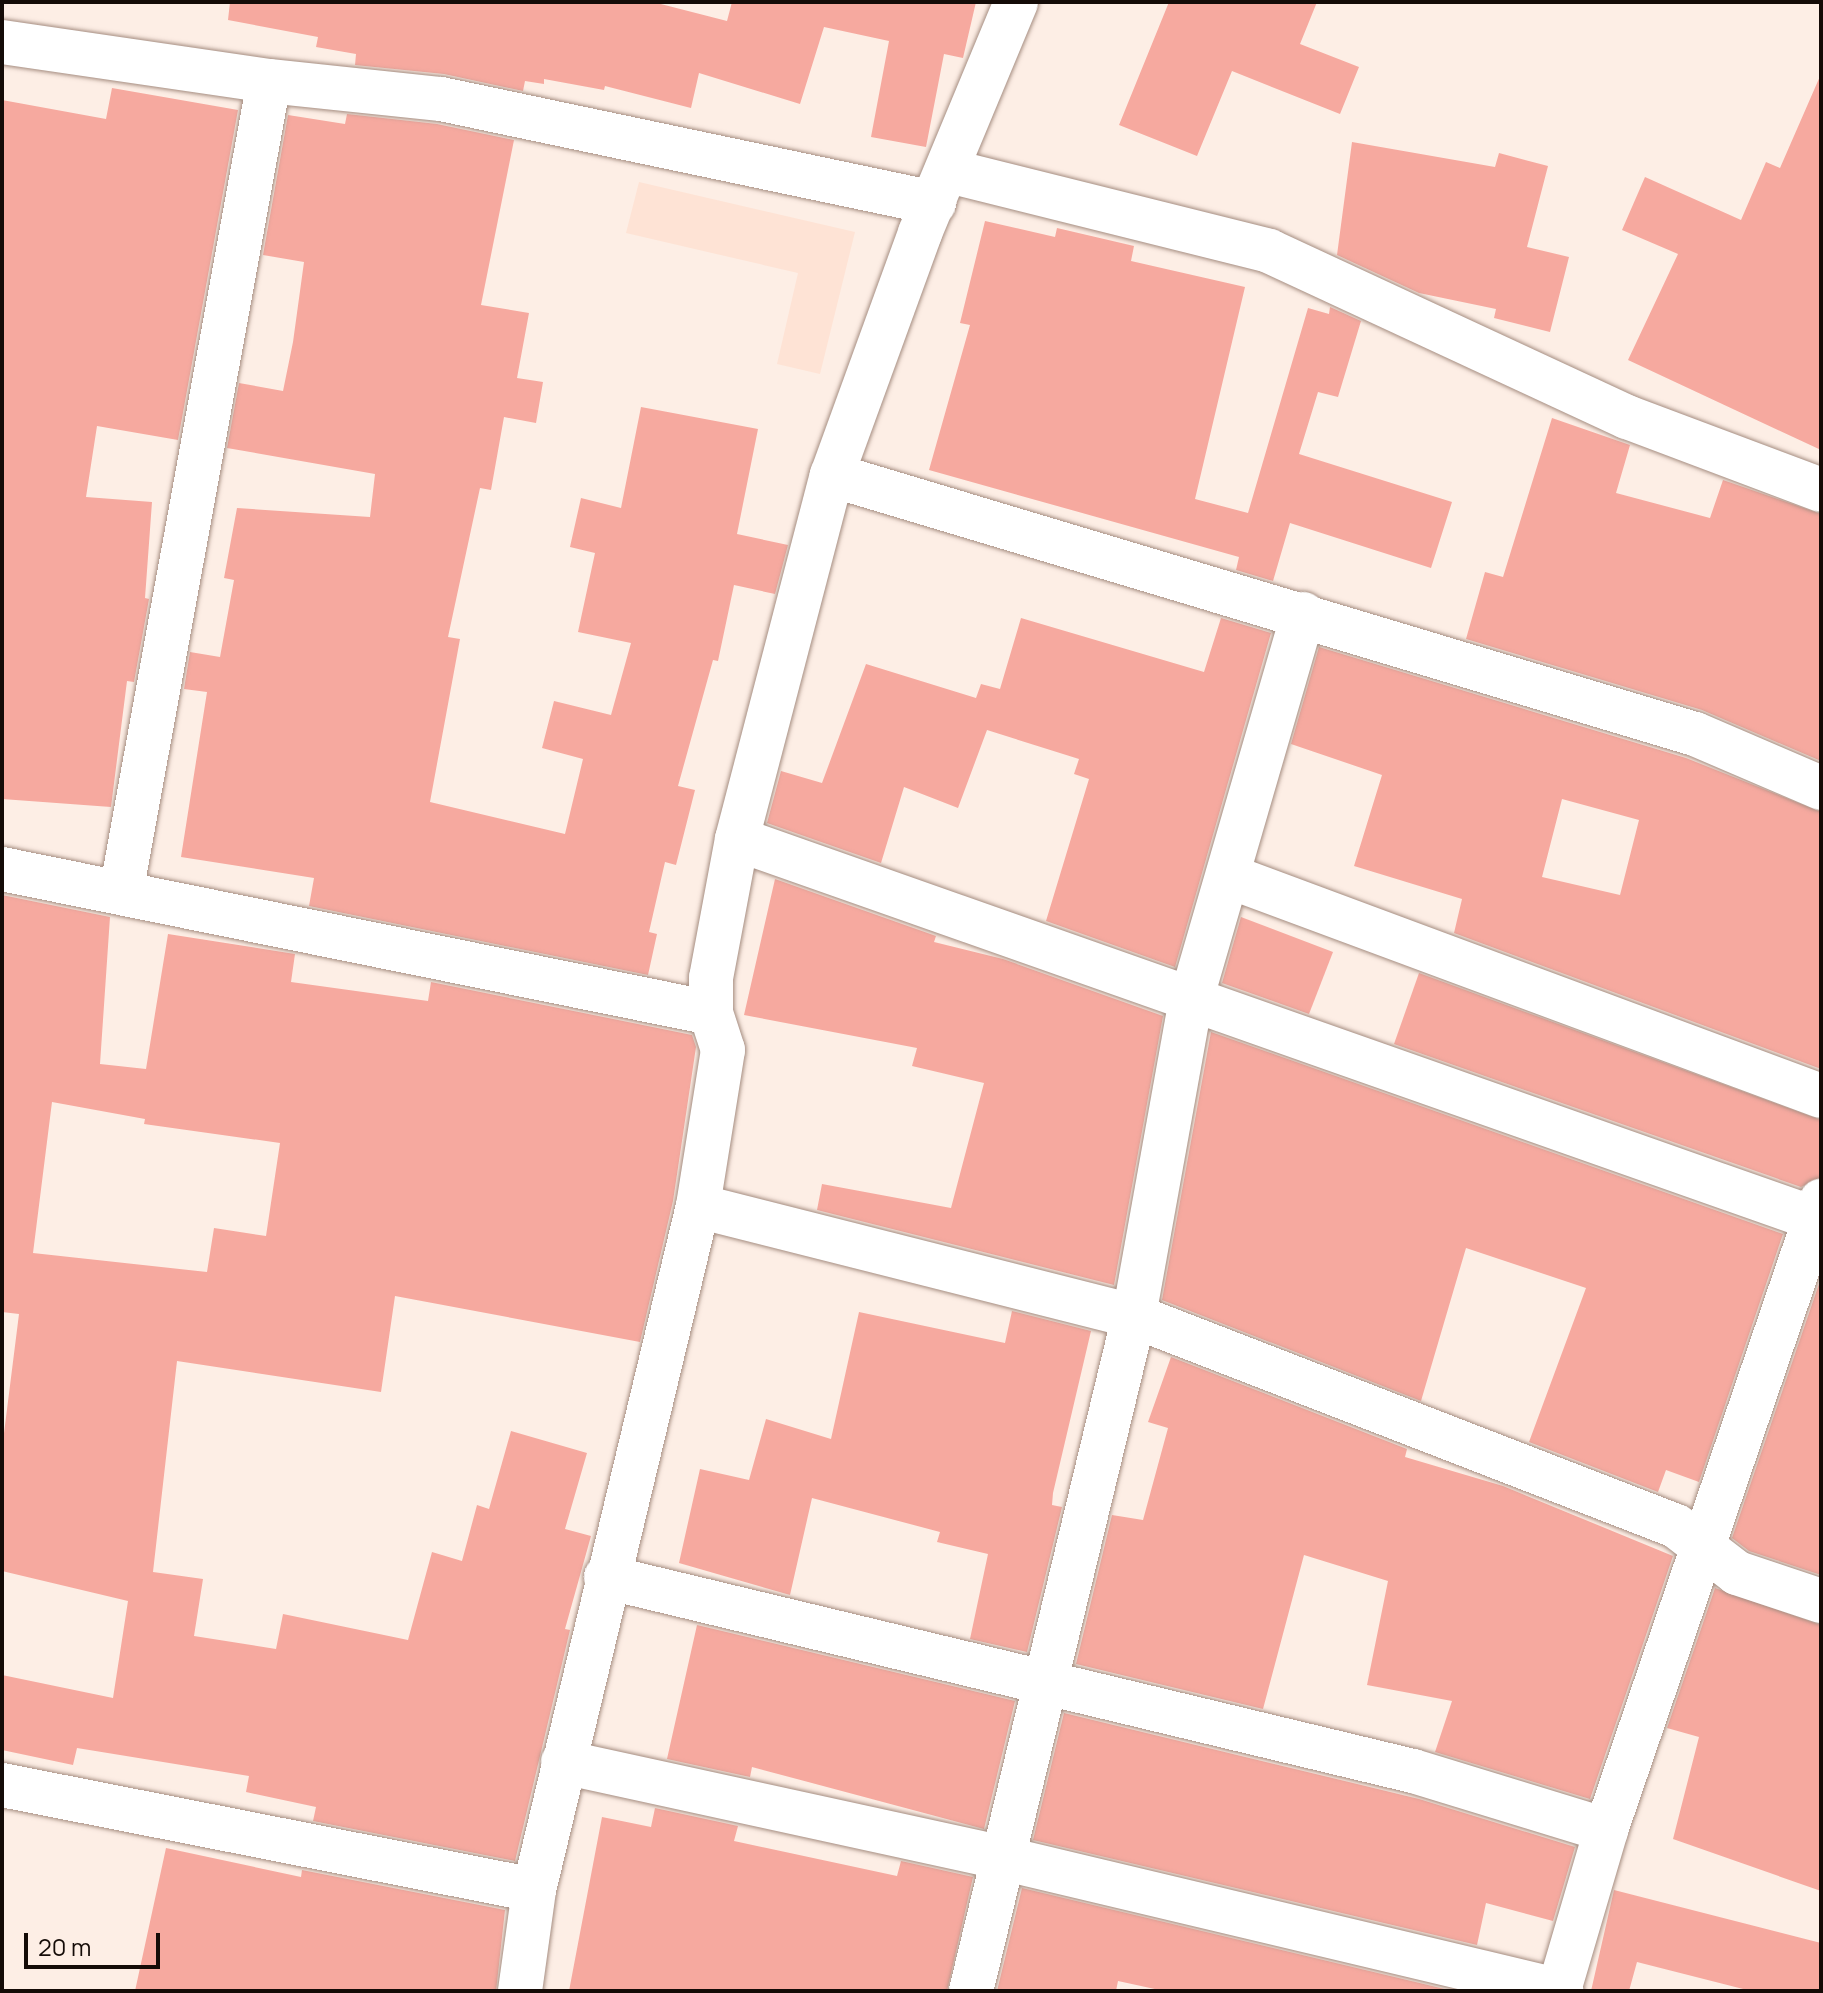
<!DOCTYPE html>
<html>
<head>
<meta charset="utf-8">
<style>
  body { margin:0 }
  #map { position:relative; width:1823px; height:1993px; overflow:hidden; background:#fdeee5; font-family:Manrope,sans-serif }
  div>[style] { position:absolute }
  .built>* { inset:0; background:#fee3d5 }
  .building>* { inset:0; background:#f6a99f }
  .roads { filter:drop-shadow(0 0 2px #a58d81) drop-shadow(0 0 2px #a58d81) }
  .minor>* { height:44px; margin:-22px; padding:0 22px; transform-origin:22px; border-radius:22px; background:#fff }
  span { translate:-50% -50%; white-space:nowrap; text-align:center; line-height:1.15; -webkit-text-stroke:7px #fdeee5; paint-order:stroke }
  .frame { position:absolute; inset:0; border:4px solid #140b07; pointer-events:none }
  .scale { position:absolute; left:24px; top:1933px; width:136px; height:36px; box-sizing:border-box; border:4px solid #140b07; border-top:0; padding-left:10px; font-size:24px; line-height:28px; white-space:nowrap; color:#140b07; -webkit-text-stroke:6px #fdeee5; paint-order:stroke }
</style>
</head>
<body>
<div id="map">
  <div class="built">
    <i style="clip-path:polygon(639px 182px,855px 232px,820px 374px,777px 364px,798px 273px,626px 233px)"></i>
  </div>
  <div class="building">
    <i style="clip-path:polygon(230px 2px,653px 2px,727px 21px,732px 2px,976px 2px,963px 58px,944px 54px,926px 147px,871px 137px,889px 41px,824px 27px,800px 104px,699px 73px,691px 108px,605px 86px,604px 90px,544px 79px,544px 84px,525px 81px,523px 91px,444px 74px,355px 65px,356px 54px,316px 47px,318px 37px,228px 20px)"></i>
    <i style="clip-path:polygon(1169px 2px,1317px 2px,1300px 44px,1359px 67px,1340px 114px,1232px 71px,1197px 156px,1119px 125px)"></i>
    <i style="clip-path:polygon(1821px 74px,1821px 450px,1628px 360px,1678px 254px,1622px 230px,1645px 177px,1741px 220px,1766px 162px,1780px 168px)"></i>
    <i style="clip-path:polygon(112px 88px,238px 110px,178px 440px,97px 426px,86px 497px,152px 502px,145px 598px,149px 599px,134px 682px,127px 681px,111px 807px,2px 799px,2px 100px,106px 119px)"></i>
    <i style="clip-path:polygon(347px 114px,437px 124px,514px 140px,481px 305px,529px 313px,517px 378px,543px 382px,536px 423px,504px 417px,491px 490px,480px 488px,448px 637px,460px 639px,430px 802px,565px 834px,583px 759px,542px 748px,554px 701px,611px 715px,631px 643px,578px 632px,595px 553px,570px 547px,581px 498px,621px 508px,641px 407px,758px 429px,737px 534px,788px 545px,775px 594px,734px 585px,718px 661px,713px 660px,678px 786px,695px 790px,676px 865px,665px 862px,649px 932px,657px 934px,648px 975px,309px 906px,314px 878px,181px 857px,207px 692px,184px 689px,190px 652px,220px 657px,234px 580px,224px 578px,237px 508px,370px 517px,375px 474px,227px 448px,239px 383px,283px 391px,293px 342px,304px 262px,263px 255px,288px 115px,345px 124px)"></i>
    <i style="clip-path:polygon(1352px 142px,1495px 167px,1499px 153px,1548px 166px,1527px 247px,1569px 257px,1550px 332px,1494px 318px,1496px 309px,1419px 293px,1337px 255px)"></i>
    <i style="clip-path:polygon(985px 221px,1055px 237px,1057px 228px,1134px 246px,1131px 261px,1245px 287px,1195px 499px,1248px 513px,1308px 308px,1329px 314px,1330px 307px,1361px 321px,1338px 397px,1318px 392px,1299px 454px,1452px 502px,1431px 568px,1290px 523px,1273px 581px,1236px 570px,1239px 557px,929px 470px,970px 325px,960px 323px)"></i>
    <i style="clip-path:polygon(1552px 418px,1630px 445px,1616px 493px,1710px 518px,1723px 480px,1821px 514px,1821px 761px,1702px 710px,1466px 639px,1485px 572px,1503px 577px)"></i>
    <i style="clip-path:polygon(1021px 618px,1204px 672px,1221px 618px,1271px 633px,1175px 967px,1046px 921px,1089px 779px,1074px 774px,1079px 759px,987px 730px,958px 808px,904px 787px,881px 863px,767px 823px,781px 771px,822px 783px,866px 664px,976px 698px,981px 684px,1000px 689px)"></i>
    <i style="clip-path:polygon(evenodd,1319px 647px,1686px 758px,1821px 812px,1821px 1069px,1454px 933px,1462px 899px,1354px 866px,1382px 775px,1291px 744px,1319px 647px,1562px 799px,1639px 820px,1620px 895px,1542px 877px,1562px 799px)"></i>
    <i style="clip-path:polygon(775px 879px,936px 936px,934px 942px,1003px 959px,1163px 1016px,1114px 1285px,817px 1210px,822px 1184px,951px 1208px,984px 1083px,912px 1066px,917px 1048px,744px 1015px)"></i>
    <i style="clip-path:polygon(evenodd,2px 895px,110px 917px,100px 1064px,146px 1069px,168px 934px,295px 954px,291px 982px,428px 1001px,431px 982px,692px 1035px,696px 1047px,673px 1201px,640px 1342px,395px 1296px,381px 1392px,177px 1361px,153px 1572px,203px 1579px,194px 1636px,276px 1649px,283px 1614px,408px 1640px,432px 1552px,462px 1561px,477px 1505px,489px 1509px,511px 1431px,587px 1453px,565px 1529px,591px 1536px,565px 1629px,570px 1630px,515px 1861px,313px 1821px,316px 1807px,246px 1792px,249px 1776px,77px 1748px,73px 1765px,2px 1750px,2px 1675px,113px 1698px,128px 1601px,2px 1571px,2px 1449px,19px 1314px,2px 1312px,2px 895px,52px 1102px,145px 1119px,144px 1124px,280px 1143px,266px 1236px,214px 1228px,207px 1272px,33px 1253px,52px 1102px)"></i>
    <i style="clip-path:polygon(1241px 917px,1333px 952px,1309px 1014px,1222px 983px)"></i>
    <i style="clip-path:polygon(1419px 973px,1821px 1120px,1821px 1177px,1801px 1187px,1394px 1044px)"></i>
    <i style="clip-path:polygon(1211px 1032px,1783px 1234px,1699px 1482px,1666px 1470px,1658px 1492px,1529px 1442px,1586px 1288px,1466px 1248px,1421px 1401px,1162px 1300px)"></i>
    <i style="clip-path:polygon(1821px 1278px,1821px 1575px,1749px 1551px,1732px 1538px)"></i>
    <i style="clip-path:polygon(1012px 1311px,1091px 1331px,1053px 1493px,1052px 1505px,1062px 1507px,1027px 1652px,970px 1639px,988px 1554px,937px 1542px,940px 1532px,812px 1498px,790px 1595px,679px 1563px,700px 1469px,749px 1480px,766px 1419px,831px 1439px,859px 1312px,1005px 1343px)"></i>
    <i style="clip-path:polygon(1171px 1357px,1407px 1449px,1405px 1457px,1503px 1486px,1673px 1556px,1590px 1799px,1435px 1752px,1452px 1701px,1367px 1685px,1388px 1581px,1304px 1555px,1263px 1709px,1076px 1664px,1112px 1515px,1143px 1520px,1168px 1428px,1148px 1422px)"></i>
    <i style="clip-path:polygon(1715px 1588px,1821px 1625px,1821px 1891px,1673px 1839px,1699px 1737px,1667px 1728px)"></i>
    <i style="clip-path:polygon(697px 1625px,1015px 1701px,984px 1829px,752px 1767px,750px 1777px,667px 1759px)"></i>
    <i style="clip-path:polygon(1064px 1713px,1419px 1799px,1575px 1847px,1553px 1921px,1486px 1903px,1477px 1945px,1033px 1840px)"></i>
    <i style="clip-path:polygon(655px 1808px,738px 1826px,734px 1841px,897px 1876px,901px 1861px,973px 1877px,947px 1991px,569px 1991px,602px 1817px,651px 1827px)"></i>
    <i style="clip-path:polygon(166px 1848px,301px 1877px,302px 1870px,505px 1910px,496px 1991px,135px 1991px)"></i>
    <i style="clip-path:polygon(1022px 1888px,1453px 1991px,1164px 1991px,1118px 1981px,1116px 1991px,997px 1991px)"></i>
    <i style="clip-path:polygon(1614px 1890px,1821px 1943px,1821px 1991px,1751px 1991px,1637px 1962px,1629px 1991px,1591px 1991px)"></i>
  </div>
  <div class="roads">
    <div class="minor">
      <i style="left:2px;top:42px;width:270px;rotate:8.3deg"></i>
      <i style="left:269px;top:81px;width:173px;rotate:6deg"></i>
      <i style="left:441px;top:99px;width:504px;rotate:11.91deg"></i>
      <i style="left:949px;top:171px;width:330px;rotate:14deg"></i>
      <i style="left:1269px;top:251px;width:395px;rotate:24.9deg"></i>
      <i style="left:1627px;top:417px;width:207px;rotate:20.6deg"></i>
      <i style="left:832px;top:475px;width:901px;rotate:16.71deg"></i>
      <i style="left:1695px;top:734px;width:137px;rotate:23.2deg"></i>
      <i style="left:737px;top:839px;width:1149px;rotate:19.41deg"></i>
      <i style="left:2px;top:869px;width:723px;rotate:11.48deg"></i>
      <i style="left:1231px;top:877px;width:629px;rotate:20.36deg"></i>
      <i style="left:121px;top:893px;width:825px;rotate:-79.67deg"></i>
      <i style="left:698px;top:1206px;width:450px;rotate:14.2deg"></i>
      <i style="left:1134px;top:1316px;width:581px;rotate:21.18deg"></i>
      <i style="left:1676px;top:1526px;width:77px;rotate:37.6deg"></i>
      <i style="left:1737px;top:1573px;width:89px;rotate:18.4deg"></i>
      <i style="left:606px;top:1577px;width:830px;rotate:13.52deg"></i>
      <i style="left:1413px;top:1771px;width:202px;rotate:17deg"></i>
      <i style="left:563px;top:1762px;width:449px;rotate:12.3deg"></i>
      <i style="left:1002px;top:1858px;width:575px;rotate:13.38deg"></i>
      <i style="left:2px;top:1785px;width:542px;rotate:11.16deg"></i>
      <i style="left:1559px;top:1990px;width:167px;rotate:-73.6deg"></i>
      <i style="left:1606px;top:1830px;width:665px;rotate:-71.13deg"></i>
      <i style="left:520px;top:1991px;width:102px;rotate:-82.1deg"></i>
      <i style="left:534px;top:1890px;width:703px;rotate:-76.52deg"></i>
      <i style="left:698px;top:1206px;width:158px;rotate:-80.9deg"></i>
      <i style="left:723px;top:1050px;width:39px;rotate:-108deg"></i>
      <i style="left:711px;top:1013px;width:35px;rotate:-90deg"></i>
      <i style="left:711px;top:978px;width:141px;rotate:-79.4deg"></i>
      <i style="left:737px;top:839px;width:376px;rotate:-75.4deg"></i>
      <i style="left:832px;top:475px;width:258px;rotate:-70deg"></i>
      <i style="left:920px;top:233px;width:250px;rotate:-67.4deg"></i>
      <i style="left:971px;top:1991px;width:694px;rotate:-76.42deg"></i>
      <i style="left:1134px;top:1316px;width:321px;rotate:-79.8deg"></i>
      <i style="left:1191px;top:1000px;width:402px;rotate:-73.8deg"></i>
    </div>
  </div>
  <div class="frame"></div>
  <div class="scale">20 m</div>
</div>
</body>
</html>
